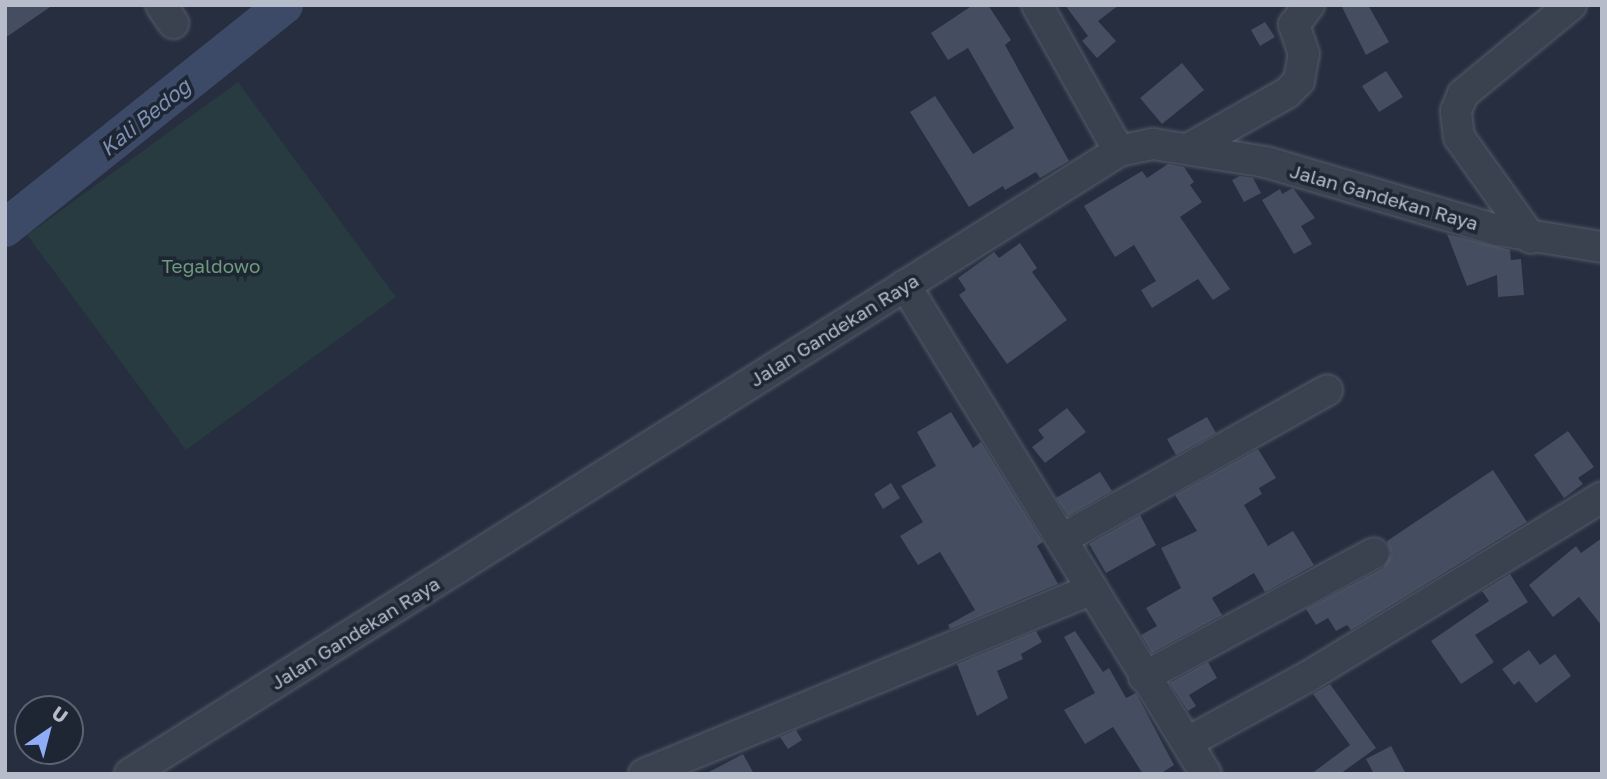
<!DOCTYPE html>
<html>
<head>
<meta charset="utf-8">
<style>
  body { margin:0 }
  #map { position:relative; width:1607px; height:779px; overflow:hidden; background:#262e3f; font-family:"Golos Text",sans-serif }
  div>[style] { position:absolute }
  .green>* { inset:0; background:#283b40 }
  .river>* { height:38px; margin:-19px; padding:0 19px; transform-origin:19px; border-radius:19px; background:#3c4a68 }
  .building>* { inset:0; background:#454e61 }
  .roads { filter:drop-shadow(0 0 2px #555c6a) drop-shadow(0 0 2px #555c6a) }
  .minor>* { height:30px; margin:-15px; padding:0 15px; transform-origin:15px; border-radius:15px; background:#3a414f }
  span { translate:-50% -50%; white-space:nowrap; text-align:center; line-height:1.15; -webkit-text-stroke:7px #1e2634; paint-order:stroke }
  .street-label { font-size:19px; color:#b6bcca }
  .park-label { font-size:19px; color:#6e9a7c }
  .water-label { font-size:21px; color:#7e8fb1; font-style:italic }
  .frame { position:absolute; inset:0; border:7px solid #b6bcca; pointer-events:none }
  .north { position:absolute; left:14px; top:695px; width:70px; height:70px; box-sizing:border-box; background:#1e2634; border:2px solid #5b6270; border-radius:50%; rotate:35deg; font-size:19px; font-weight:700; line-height:28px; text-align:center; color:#b6bcca }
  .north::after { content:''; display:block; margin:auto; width:24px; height:32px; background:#8fadf6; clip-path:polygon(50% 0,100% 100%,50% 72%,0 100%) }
</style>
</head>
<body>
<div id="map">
  <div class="green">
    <i style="clip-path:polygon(238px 82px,396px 297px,186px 450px,27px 235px)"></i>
  </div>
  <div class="river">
    <i style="left:5px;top:228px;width:357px;rotate:-38.6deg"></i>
  </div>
  <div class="building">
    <i style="clip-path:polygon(5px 5px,53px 5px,5px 38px)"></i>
    <i style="clip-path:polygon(973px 5px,988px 5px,1011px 40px,1005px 45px,1069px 161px,1040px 178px,1036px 172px,1005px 190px,1003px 186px,969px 207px,910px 112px,935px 96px,973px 154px,1014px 128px,968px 48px,948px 60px,931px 33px)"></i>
    <i style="clip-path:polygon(1065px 5px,1119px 5px,1098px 21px,1116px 41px,1097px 58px,1082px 41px,1088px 36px)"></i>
    <i style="clip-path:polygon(1341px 5px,1368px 5px,1389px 42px,1366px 55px)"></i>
    <i style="clip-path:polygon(1265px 22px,1275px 37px,1260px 46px,1251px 30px)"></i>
    <i style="clip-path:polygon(1182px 63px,1204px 90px,1162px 124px,1140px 98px)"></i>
    <i style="clip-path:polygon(1386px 71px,1403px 97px,1379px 112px,1362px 86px)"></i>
    <i style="clip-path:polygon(1168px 164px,1184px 167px,1194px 182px,1190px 185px,1202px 202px,1180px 217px,1230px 289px,1213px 300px,1198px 279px,1152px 308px,1141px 290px,1156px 281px,1134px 245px,1115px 257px,1084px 206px,1142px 171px,1147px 178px)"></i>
    <i style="clip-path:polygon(1240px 176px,1253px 178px,1261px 193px,1244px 202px,1232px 180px)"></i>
    <i style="clip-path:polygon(1293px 188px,1315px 218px,1301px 226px,1312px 244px,1294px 254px,1262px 200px,1280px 189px,1282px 194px)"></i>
    <i style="clip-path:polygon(1447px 234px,1510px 250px,1511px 260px,1521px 259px,1524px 295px,1498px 297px,1497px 275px,1467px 286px)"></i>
    <i style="clip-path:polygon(1020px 243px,1037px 268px,1032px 272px,1067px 320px,1007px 364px,959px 295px,966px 290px,958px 278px,994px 252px,999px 258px)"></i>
    <i style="clip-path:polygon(1067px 408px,1086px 432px,1045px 463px,1032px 447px,1044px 438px,1038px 430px)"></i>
    <i style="clip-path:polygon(951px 412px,973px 448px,981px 442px,1043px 542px,1037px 546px,1058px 584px,950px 629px,948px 625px,975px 610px,940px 552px,918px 565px,900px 536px,923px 522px,901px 486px,936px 466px,917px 432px)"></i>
    <i style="clip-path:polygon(1207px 417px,1216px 433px,1176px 455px,1167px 439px)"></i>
    <i style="clip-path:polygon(1568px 431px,1594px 467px,1578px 478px,1583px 484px,1564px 498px,1534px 455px)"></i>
    <i style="clip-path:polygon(1258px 449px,1276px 478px,1259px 488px,1262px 494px,1244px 505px,1268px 546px,1293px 531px,1314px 565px,1265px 592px,1254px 573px,1212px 598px,1222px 615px,1152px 653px,1141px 635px,1157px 626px,1146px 608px,1181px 588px,1161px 548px,1197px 531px,1175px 495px)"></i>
    <i style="clip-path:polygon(1493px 470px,1527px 522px,1351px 630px,1347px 625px,1336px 631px,1328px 618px,1316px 625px,1306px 609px,1383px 568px,1391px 554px,1387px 541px)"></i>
    <i style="clip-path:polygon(1100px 472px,1112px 491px,1068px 516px,1056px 498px)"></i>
    <i style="clip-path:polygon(891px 483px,900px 498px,883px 509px,874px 494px)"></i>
    <i style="clip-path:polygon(1140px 515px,1156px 545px,1106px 573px,1089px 544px)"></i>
    <i style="clip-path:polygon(1602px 538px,1602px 626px,1579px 597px,1553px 617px,1529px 585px,1576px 546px,1581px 553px)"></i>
    <i style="clip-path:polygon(1510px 574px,1528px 602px,1475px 635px,1494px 662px,1461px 684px,1431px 641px,1489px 601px,1482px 591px)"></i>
    <i style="clip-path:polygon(1036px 631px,1042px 642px,1021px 654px,1023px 659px,997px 671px,1008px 698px,977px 716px,957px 664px)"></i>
    <i style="clip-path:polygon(1075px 631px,1103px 672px,1109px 668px,1126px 698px,1136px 693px,1174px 765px,1160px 774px,1143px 774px,1113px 727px,1085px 744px,1064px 710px,1095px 693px,1064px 637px)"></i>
    <i style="clip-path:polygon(1529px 650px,1540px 665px,1555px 654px,1571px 676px,1536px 703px,1519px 681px,1514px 685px,1502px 669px)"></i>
    <i style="clip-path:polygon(1208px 662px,1217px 678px,1189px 695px,1196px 706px,1188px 711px,1170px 683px)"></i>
    <i style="clip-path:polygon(1330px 684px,1376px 748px,1340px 774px,1311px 774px,1350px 745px,1313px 694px)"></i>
    <i style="clip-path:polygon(796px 730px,802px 740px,788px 749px,780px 737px)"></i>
    <i style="clip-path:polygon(1391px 746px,1406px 774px,1374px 774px,1366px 759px)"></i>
    <i style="clip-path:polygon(743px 754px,754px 774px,705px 774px)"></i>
  </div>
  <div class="roads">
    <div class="minor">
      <i style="left:161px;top:5px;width:22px;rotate:56deg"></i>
      <i style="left:1037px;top:5px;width:167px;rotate:60.7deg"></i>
      <i style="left:1188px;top:149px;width:114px;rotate:-29.5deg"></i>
      <i style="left:1287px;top:93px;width:17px;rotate:-45deg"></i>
      <i style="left:1299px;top:81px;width:27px;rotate:-80deg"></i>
      <i style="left:1304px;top:54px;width:31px;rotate:-109deg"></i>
      <i style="left:1294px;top:25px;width:25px;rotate:-53deg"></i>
      <i style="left:1531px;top:238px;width:124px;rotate:-125.5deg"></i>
      <i style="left:1459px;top:137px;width:26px;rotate:-97deg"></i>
      <i style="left:1456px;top:111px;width:18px;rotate:-68deg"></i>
      <i style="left:1463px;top:94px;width:140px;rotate:-39.5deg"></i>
      <i style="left:905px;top:285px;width:574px;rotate:58.39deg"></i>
      <i style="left:1062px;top:539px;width:304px;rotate:-29.3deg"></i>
      <i style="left:1144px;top:677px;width:261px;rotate:-28.3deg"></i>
      <i style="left:1188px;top:742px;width:138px;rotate:-28.6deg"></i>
      <i style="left:1309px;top:676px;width:343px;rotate:-31.4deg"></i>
      <i style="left:130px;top:774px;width:1169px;rotate:-32.21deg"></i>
      <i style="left:1119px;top:151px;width:35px;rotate:-12deg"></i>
      <i style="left:1153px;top:144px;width:114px;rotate:9.1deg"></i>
      <i style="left:1266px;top:162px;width:241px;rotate:16.4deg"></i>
      <i style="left:1497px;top:230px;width:106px;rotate:9.2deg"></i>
      <i style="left:644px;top:774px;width:485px;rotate:-22.4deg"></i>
    </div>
  </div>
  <div class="street-label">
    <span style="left:1384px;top:197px;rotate:16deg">Jalan Gandekan Raya</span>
    <span style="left:834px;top:330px;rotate:-32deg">Jalan Gandekan Raya</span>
    <span style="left:355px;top:633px;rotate:-32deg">Jalan Gandekan Raya</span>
  </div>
  <div class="park-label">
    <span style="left:211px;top:266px">Tegaldowo</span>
  </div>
  <div class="water-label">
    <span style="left:145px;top:117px;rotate:-39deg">Kali Bedog</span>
  </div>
  <div class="frame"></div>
  <div class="north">U</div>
</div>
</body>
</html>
